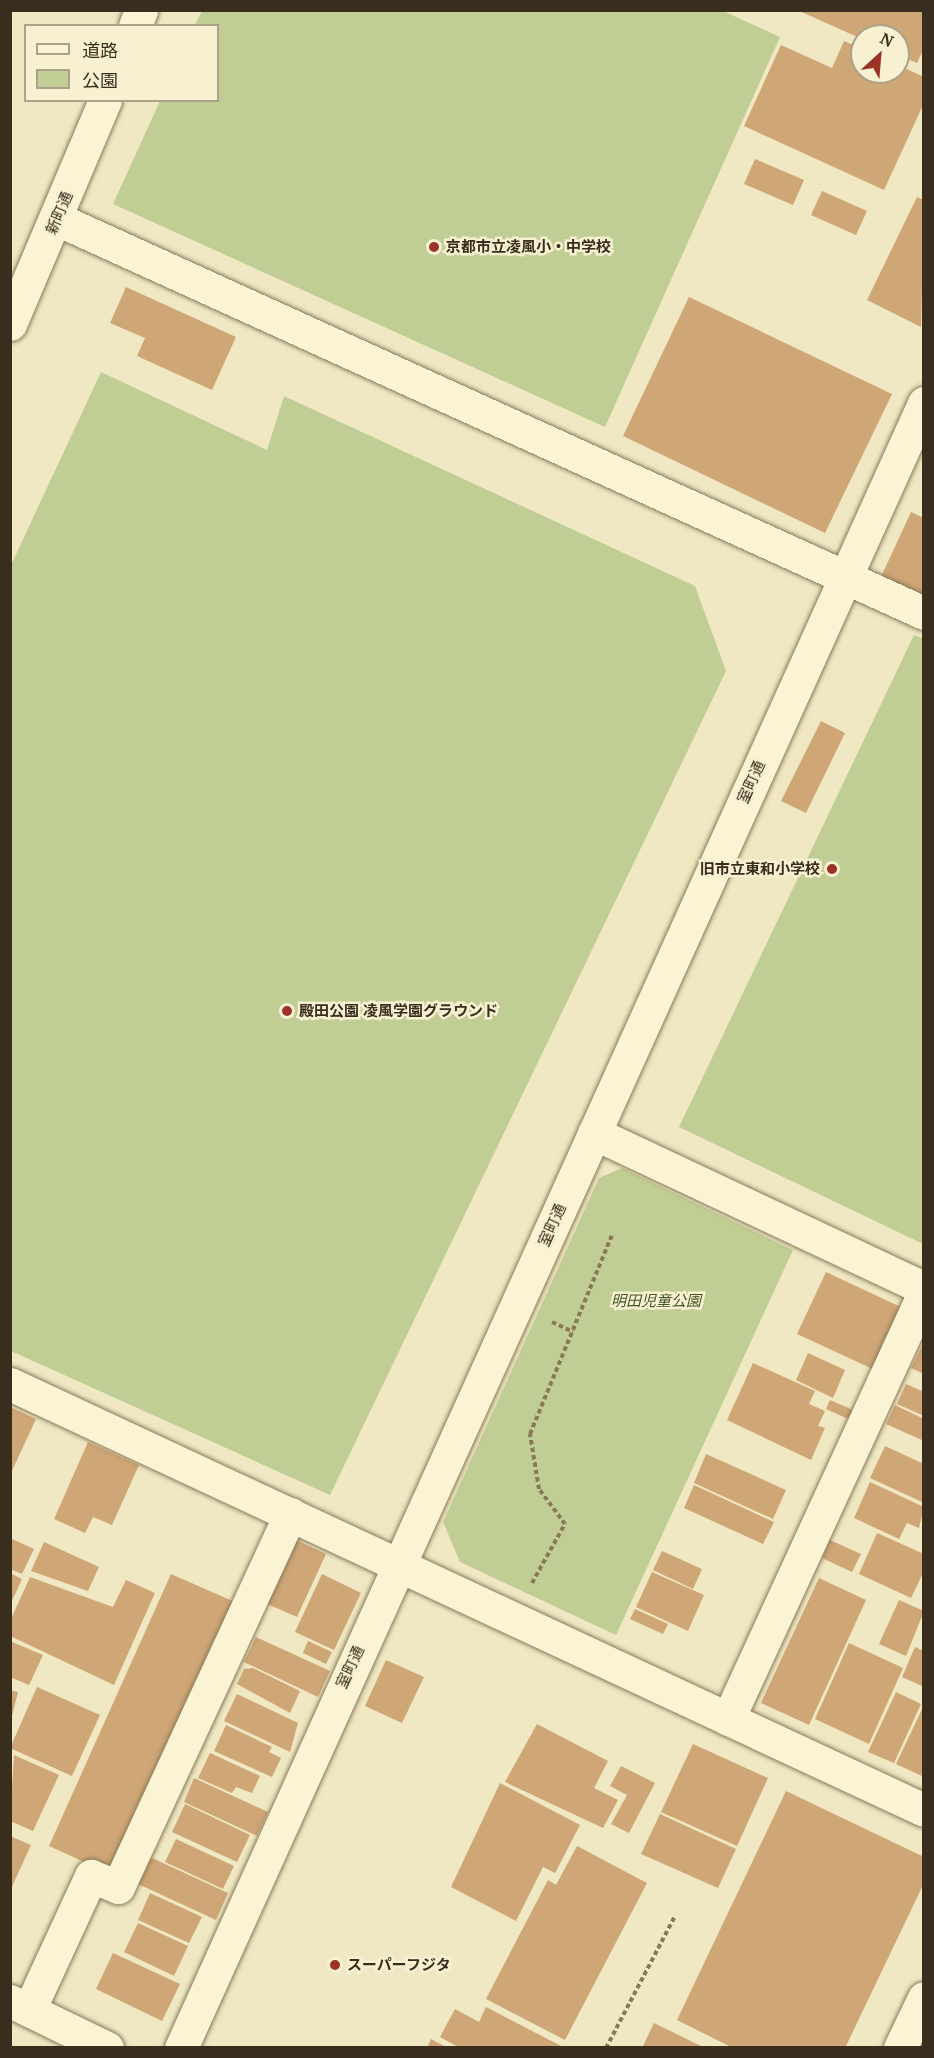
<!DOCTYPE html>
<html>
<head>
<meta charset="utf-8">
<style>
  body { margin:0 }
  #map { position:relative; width:934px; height:2058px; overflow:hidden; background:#efe8c2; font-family:"PT Serif","Noto Sans JP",serif }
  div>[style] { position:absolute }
  .green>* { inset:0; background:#c0ce95 }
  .building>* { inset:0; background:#cfa676 }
  .path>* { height:4px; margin-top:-2px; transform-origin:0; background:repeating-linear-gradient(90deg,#8a7958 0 4.5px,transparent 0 7.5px) }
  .roads { filter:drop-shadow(0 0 2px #8a7958) drop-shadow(0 0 2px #8a7958) }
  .minor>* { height:33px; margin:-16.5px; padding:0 16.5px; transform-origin:16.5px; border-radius:16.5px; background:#faf4d5 }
  .dots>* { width:16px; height:16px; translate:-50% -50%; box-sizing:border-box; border:3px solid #f7f1d1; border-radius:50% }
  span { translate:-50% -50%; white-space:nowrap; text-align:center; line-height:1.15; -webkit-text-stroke:5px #f7f1d1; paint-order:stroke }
  .street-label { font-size:15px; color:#392e1d }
  .poi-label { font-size:15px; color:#392e1d; font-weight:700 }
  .left { translate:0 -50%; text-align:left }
  .right { translate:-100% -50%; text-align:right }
  .park-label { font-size:15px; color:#435623; font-style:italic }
  .frame { position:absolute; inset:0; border:12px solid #392e1d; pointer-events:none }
  .legend { position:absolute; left:24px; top:24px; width:195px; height:78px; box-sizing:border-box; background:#f7f1d1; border:2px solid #aba389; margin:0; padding:8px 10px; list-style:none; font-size:18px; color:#392e1d }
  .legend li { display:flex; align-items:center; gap:12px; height:30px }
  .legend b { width:30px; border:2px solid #aba389 }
  .north { position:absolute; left:850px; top:24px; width:60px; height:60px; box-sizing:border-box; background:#f7f1d1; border:2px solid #aba389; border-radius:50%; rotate:26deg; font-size:16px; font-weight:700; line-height:24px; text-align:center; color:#392e1d }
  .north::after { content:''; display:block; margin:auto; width:21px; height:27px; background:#9b3426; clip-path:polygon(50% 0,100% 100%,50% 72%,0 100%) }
</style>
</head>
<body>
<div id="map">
  <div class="green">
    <i style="clip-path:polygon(721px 10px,780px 37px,605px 427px,113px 204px,160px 101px,218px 100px,218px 26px,195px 25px,202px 11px)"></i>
    <i style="clip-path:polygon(101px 372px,267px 450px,284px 396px,695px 586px,726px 671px,330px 1495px,11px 1351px,11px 565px)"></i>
    <i style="clip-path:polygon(914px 635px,924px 639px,923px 1244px,679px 1127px)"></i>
    <i style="clip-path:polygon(622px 1168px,793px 1250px,616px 1635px,460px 1562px,443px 1522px,599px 1178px)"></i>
  </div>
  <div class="building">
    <i style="clip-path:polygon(797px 10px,924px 10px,924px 48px,917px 63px,898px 55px,898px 36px,862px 39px)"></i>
    <i style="clip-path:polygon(844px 41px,862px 49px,862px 72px,898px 72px,898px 65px,924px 77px,924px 103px,884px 190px,744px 126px,781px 45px,832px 68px)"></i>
    <i style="clip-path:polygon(755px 159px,804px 180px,793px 205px,744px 184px)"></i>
    <i style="clip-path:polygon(822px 191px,867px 211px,856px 235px,811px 215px)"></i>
    <i style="clip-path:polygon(917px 197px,924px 200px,921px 327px,867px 300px)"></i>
    <i style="clip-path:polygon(126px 287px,236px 337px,212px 390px,137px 356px,145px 338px,110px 323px)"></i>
    <i style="clip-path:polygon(689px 297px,892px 394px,825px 533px,623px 436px)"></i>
    <i style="clip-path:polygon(911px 512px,924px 518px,924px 596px,881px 577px)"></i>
    <i style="clip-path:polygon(821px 721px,845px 733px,806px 813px,781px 801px)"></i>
    <i style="clip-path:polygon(826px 1272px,905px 1309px,877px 1371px,797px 1334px)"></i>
    <i style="clip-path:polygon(924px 1342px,924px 1374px,911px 1368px)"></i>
    <i style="clip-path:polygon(808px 1353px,845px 1370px,833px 1398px,796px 1380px)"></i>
    <i style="clip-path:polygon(753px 1363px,815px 1391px,809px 1404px,825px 1411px,818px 1426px,825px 1428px,811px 1460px,727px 1420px)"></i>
    <i style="clip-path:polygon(906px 1384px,924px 1392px,924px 1416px,897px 1404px)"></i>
    <i style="clip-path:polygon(830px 1400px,853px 1410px,848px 1419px,826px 1409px)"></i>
    <i style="clip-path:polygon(895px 1405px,924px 1419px,924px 1441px,886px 1424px)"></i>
    <i style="clip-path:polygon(10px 1407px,36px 1419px,10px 1475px)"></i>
    <i style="clip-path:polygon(88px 1442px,139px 1465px,112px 1525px,93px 1517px,85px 1533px,54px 1519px)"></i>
    <i style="clip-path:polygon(885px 1446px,924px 1464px,922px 1502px,870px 1478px)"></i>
    <i style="clip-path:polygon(706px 1454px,786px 1490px,773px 1519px,694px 1483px)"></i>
    <i style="clip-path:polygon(870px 1482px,924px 1507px,919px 1528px,907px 1523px,899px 1539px,854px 1518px)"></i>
    <i style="clip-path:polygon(694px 1485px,774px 1522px,763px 1544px,684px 1508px)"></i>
    <i style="clip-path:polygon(877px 1533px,924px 1554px,924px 1571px,911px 1598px,859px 1574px)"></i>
    <i style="clip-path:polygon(10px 1538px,34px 1549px,22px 1574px,10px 1569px)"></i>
    <i style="clip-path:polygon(294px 1539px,326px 1554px,297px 1617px,265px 1603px)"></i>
    <i style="clip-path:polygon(830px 1540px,861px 1554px,852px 1572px,822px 1558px)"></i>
    <i style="clip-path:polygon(44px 1542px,99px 1567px,88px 1591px,31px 1571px)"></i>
    <i style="clip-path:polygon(662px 1551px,702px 1569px,693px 1589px,653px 1570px)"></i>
    <i style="clip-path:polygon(652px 1572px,704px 1595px,688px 1631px,636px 1607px)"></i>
    <i style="clip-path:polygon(10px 1573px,22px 1579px,10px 1605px)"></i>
    <i style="clip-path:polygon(171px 1574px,237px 1603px,115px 1876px,49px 1846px)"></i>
    <i style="clip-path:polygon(322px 1574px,361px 1593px,334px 1650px,295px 1632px)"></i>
    <i style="clip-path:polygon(30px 1577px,113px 1607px,126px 1580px,155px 1593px,114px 1685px,10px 1636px,10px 1621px)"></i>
    <i style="clip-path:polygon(819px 1578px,866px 1600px,809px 1725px,761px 1703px)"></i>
    <i style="clip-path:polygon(899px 1600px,924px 1611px,906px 1656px,879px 1644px)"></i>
    <i style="clip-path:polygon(635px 1609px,668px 1624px,663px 1634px,630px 1619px)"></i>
    <i style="clip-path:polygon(256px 1637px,330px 1671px,318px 1697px,244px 1662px)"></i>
    <i style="clip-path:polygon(10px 1641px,43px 1655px,29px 1685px,10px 1677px)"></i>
    <i style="clip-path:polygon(308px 1641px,332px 1652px,326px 1664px,303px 1653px)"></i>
    <i style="clip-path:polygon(849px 1643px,903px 1668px,869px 1744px,815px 1719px)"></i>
    <i style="clip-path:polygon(915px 1647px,924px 1651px,924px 1687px,902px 1677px)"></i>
    <i style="clip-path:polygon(386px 1660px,424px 1677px,402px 1723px,365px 1706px)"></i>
    <i style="clip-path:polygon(253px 1668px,300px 1691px,290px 1713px,237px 1684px,244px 1669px)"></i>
    <i style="clip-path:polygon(37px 1687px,100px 1715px,72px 1776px,10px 1748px)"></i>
    <i style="clip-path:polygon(10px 1690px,18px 1692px,11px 1720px,10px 1719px)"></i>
    <i style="clip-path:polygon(896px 1692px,921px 1704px,894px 1763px,868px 1752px)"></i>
    <i style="clip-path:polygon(237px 1694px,298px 1723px,290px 1752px,224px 1721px)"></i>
    <i style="clip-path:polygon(924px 1705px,924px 1777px,896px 1764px)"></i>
    <i style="clip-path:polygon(537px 1724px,608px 1761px,594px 1788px,618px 1800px,603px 1828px,505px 1782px)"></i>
    <i style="clip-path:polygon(226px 1725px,272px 1747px,269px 1752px,281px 1758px,272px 1777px,214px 1751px)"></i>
    <i style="clip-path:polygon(693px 1744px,768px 1778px,737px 1846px,661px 1812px)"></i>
    <i style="clip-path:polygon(210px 1753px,260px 1776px,252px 1793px,236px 1787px,232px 1793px,198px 1778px)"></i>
    <i style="clip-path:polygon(14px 1755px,59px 1775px,33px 1831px,10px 1821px)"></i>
    <i style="clip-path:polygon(621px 1766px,655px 1783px,629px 1833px,611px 1824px,627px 1795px,610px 1786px)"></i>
    <i style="clip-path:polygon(194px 1778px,268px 1812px,257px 1836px,184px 1802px)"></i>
    <i style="clip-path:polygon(500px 1783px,580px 1825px,555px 1873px,543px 1867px,516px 1921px,451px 1887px)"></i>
    <i style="clip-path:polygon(786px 1791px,924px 1857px,924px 1883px,845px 2048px,733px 2048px,677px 2020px)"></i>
    <i style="clip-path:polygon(185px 1804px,250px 1835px,237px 1862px,172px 1832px)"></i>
    <i style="clip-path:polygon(660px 1814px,736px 1849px,718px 1888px,641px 1854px)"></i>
    <i style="clip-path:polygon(10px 1836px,31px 1845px,10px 1891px)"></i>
    <i style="clip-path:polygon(176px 1839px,234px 1866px,223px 1889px,165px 1862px)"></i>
    <i style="clip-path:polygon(577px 1846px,647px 1883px,565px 2040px,486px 1999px,548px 1880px,556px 1885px)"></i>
    <i style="clip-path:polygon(150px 1857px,228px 1893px,216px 1920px,138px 1884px)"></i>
    <i style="clip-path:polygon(150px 1893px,202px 1917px,189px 1943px,138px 1920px)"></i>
    <i style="clip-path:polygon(138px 1923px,188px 1946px,174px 1976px,124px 1952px)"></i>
    <i style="clip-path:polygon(113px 1953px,180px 1984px,162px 2021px,96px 1989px)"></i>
    <i style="clip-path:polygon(486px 2007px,565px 2048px,460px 2048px,440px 2037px,455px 2009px,479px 2022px)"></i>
    <i style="clip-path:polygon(654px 2023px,705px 2048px,642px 2048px)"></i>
    <i style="clip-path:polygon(431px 2039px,448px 2048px,427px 2048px)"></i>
  </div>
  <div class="path">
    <i style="left:552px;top:1322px;width:23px;rotate:25deg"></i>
    <i style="left:532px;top:1583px;width:68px;rotate:-60.8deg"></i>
    <i style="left:565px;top:1524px;width:44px;rotate:-126.6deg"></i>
    <i style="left:539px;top:1489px;width:56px;rotate:-99.3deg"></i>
    <i style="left:530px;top:1434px;width:215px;rotate:-67.6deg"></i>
    <i style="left:606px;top:2048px;width:147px;rotate:-62.4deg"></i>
  </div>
  <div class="roads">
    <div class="minor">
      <i style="left:135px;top:26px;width:17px;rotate:-69deg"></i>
      <i style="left:57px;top:219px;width:952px;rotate:24.44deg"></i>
      <i style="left:10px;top:324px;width:243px;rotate:-67deg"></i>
      <i style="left:594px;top:1133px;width:365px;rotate:25.2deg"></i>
      <i style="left:10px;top:1384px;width:1008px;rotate:24.99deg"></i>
      <i style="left:728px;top:1719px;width:469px;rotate:-65.3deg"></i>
      <i style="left:10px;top:2001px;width:108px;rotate:25.9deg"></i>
      <i style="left:29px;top:2010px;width:148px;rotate:-65.2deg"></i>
      <i style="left:91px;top:1876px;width:29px;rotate:22deg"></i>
      <i style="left:118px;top:1887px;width:411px;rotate:-65.2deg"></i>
      <i style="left:181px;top:2048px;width:1805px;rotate:-65.69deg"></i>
      <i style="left:900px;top:2048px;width:55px;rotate:-64.4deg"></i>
    </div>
  </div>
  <div class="dots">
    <i style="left:434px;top:247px;background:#9b3426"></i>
    <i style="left:832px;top:869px;background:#9b3426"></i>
    <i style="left:287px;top:1011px;background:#9b3426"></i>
    <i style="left:335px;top:1965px;background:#9b3426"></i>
  </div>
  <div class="street-label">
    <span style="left:59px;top:213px;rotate:-67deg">新町通</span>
    <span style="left:751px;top:782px;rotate:-66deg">室町通</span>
    <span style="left:552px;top:1225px;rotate:-66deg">室町通</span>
    <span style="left:350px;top:1667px;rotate:-65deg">室町通</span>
  </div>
  <div class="poi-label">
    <span class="left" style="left:446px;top:247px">京都市立凌風小・中学校</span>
    <span class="right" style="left:820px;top:869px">旧市立東和小学校</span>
    <span class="left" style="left:299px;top:1011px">殿田公園 凌風学園グラウンド</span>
    <span class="left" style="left:347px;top:1965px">スーパーフジタ</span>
  </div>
  <div class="park-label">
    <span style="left:656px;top:1301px">明田児童公園</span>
  </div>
  <div class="frame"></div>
  <ul class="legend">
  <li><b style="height:8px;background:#faf4d5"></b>道路</li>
  <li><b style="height:16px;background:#c0ce95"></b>公園</li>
  </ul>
  <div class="north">N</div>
</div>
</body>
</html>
